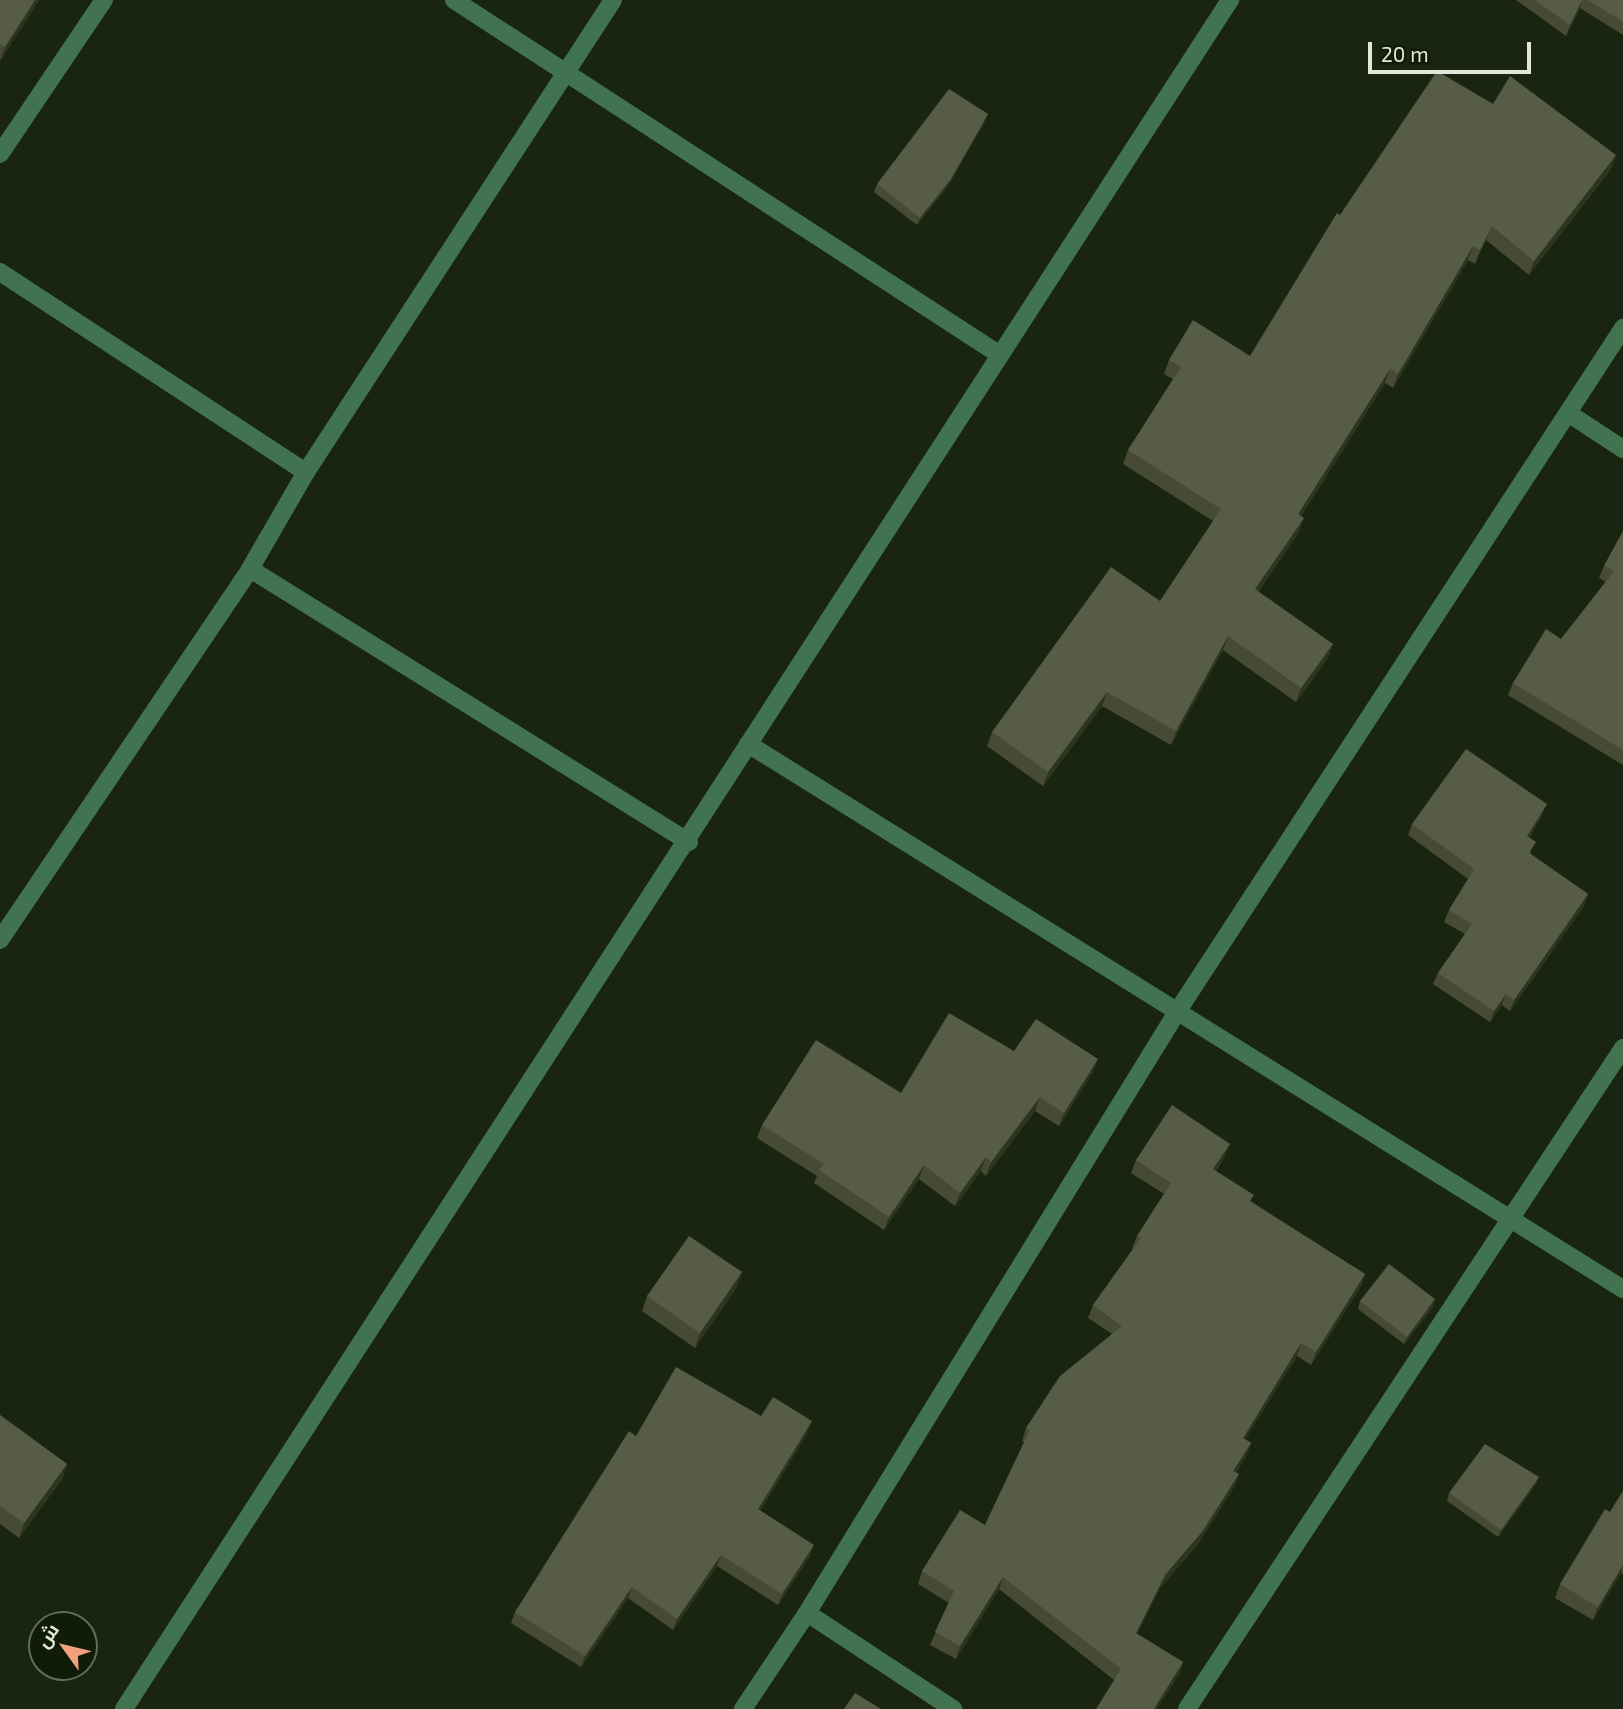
<!DOCTYPE html>
<html>
<head>
<meta charset="utf-8">
<style>
  body { margin:0 }
  #map { position:relative; width:1623px; height:1709px; overflow:hidden; background:#192511; font-family:"Exo 2",Cairo,sans-serif }
  div>[style] { position:absolute }
  .minor>* { height:18px; margin:-9px; padding:0 9px; transform-origin:9px; border-radius:9px; background:#417350 }
  .wall>* { inset:0; background:#474b34 }
  .shaded-wall>* { inset:0; background:#2d351e }
  .building>* { inset:0; background:#575c46 }
  span { translate:-50% -50%; white-space:nowrap; text-align:center; line-height:1.15; -webkit-text-stroke:5px #101b08; paint-order:stroke }
  .north { position:absolute; left:28px; top:1611px; width:70px; height:70px; box-sizing:border-box; background:#101b08; border:2px solid #636d5c; border-radius:50%; rotate:304deg; font-size:19px; font-weight:700; line-height:28px; text-align:center; color:#e0e8db }
  .north::after { content:''; display:block; margin:auto; width:24px; height:32px; background:#f2a07f; clip-path:polygon(50% 0,100% 100%,50% 72%,0 100%) }
  .scale { position:absolute; left:1368px; top:42px; width:163px; height:32px; box-sizing:border-box; border:4px solid #e0e8db; border-top:0; padding-left:9px; font-size:21px; line-height:24px; white-space:nowrap; color:#e0e8db; -webkit-text-stroke:5px #101b08; paint-order:stroke }
</style>
</head>
<body>
<div id="map">
  <div class="minor">
    <i style="left:454px;top:0;width:651px;rotate:33.03deg"></i>
    <i style="left:0;top:154px;width:186px;rotate:-56deg"></i>
    <i style="left:0;top:272px;width:366px;rotate:33.2deg"></i>
    <i style="left:1568px;top:413px;width:66px;rotate:33.2deg"></i>
    <i style="left:250px;top:569px;width:517px;rotate:31.88deg"></i>
    <i style="left:748px;top:744px;width:1031px;rotate:31.92deg"></i>
    <i style="left:0;top:940px;width:447px;rotate:-56deg"></i>
    <i style="left:250px;top:569px;width:112px;rotate:-60deg"></i>
    <i style="left:306px;top:472px;width:563px;rotate:-56.96deg"></i>
    <i style="left:807px;top:1613px;width:175px;rotate:33.3deg"></i>
    <i style="left:124px;top:1709px;width:2036px;rotate:-57.09deg"></i>
    <i style="left:743px;top:1709px;width:115px;rotate:-56.3deg"></i>
    <i style="left:807px;top:1613px;width:706px;rotate:-58.38deg"></i>
    <i style="left:1177px;top:1012px;width:817px;rotate:-56.89deg"></i>
    <i style="left:1187px;top:1709px;width:792px;rotate:-56.59deg"></i>
  </div>
  <div class="wall">
    <i style="clip-path:polygon(0 0,39px 0,0 61px)"></i>
    <i style="clip-path:polygon(1516px 0,1623px 0,1623px 35px,1580px 8px,1566px 36px)"></i>
    <i style="clip-path:polygon(1493px 104px,1616px 155px,1611px 169px,1529px 275px,1486px 240px,1475px 264px,1468px 260px,1393px 388px,1385px 383px,1301px 516px,1299px 532px,1258px 592px,1328px 658px,1296px 702px,1223px 650px,1171px 745px,1102px 706px,1043px 786px,987px 746px,992px 732px,1160px 601px,1213px 521px,1123px 464px,1128px 450px,1173px 379px,1164px 374px,1169px 360px,1250px 356px,1340px 215px)"></i>
    <i style="clip-path:polygon(985px 121px,948px 186px,917px 225px,874px 192px,877px 184px)"></i>
    <i style="clip-path:polygon(1623px 531px,1623px 765px,1508px 695px,1513px 683px,1561px 639px,1606px 582px,1599px 578px,1604px 566px)"></i>
    <i style="clip-path:polygon(1542px 815px,1529px 838px,1531px 854px,1588px 894px,1584px 906px,1510px 1011px,1502px 1005px,1490px 1022px,1433px 984px,1438px 973px,1465px 934px,1444px 922px,1449px 910px,1468px 879px,1408px 835px,1412px 824px)"></i>
    <i style="clip-path:polygon(1014px 1051px,1093px 1072px,1059px 1126px,1035px 1111px,986px 1176px,981px 1171px,955px 1206px,919px 1179px,884px 1230px,814px 1183px,817px 1176px,757px 1138px,762px 1125px,901px 1093px)"></i>
    <i style="clip-path:polygon(1225px 1156px,1216px 1171px,1251px 1202px,1365px 1274px,1361px 1286px,1311px 1365px,1297px 1356px,1245px 1439px,1251px 1443px,1246px 1456px,1236px 1473px,1239px 1474px,1234px 1487px,1198px 1544px,1160px 1588px,1137px 1634px,1183px 1662px,1179px 1675px,1114px 1680px,999px 1589px,956px 1659px,930px 1645px,949px 1603px,918px 1584px,922px 1571px,985px 1525px,1024px 1442px,1022px 1441px,1026px 1428px,1112px 1334px,1088px 1318px,1093px 1305px,1133px 1249px,1132px 1249px,1137px 1236px,1164px 1194px,1131px 1173px,1136px 1160px)"></i>
    <i style="clip-path:polygon(737px 1287px,695px 1348px,642px 1311px,647px 1296px)"></i>
    <i style="clip-path:polygon(1360px 1301px,1433px 1307px,1404px 1344px,1358px 1309px)"></i>
    <i style="clip-path:polygon(0 1415px,67px 1464px,62px 1479px,19px 1538px,0 1524px)"></i>
    <i style="clip-path:polygon(761px 1416px,808px 1432px,760px 1511px,810px 1556px,778px 1605px,717px 1566px,673px 1630px,628px 1598px,581px 1667px,511px 1623px,515px 1612px,636px 1436px)"></i>
    <i style="clip-path:polygon(1539px 1477px,1536px 1484px,1498px 1537px,1447px 1501px,1449px 1493px)"></i>
    <i style="clip-path:polygon(1623px 1491px,1623px 1574px,1621px 1573px,1593px 1620px,1555px 1598px,1560px 1584px,1610px 1512px)"></i>
  </div>
  <div class="shaded-wall">
    <i style="clip-path:polygon(35px 0,39px 0,0 61px,5px 47px)"></i>
    <i style="clip-path:polygon(1582px 0,1580px 8px,1566px 36px,1570px 25px)"></i>
    <i style="clip-path:polygon(988px 114px,985px 121px,948px 186px,917px 225px,920px 218px)"></i>
    <i style="clip-path:polygon(1616px 155px,1611px 169px,1529px 275px,1534px 261px)"></i>
    <i style="clip-path:polygon(1492px 226px,1486px 240px,1475px 264px,1480px 250px)"></i>
    <i style="clip-path:polygon(1473px 246px,1468px 260px,1393px 388px,1398px 374px)"></i>
    <i style="clip-path:polygon(1390px 369px,1385px 383px,1293px 528px,1298px 514px)"></i>
    <i style="clip-path:polygon(1304px 518px,1299px 532px,1250px 603px,1255px 589px)"></i>
    <i style="clip-path:polygon(1228px 636px,1223px 650px,1171px 745px,1176px 731px)"></i>
    <i style="clip-path:polygon(1333px 644px,1328px 658px,1296px 702px,1301px 688px)"></i>
    <i style="clip-path:polygon(1107px 692px,1102px 706px,1043px 786px,1048px 772px)"></i>
    <i style="clip-path:polygon(1547px 804px,1542px 815px,1523px 847px,1527px 836px)"></i>
    <i style="clip-path:polygon(1588px 894px,1584px 906px,1510px 1011px,1514px 1000px)"></i>
    <i style="clip-path:polygon(1506px 994px,1502px 1005px,1490px 1022px,1494px 1011px)"></i>
    <i style="clip-path:polygon(1098px 1059px,1093px 1072px,1059px 1126px,1064px 1113px)"></i>
    <i style="clip-path:polygon(1040px 1097px,1035px 1111px,986px 1176px,991px 1162px)"></i>
    <i style="clip-path:polygon(1230px 1144px,1225px 1156px,1208px 1182px,1213px 1169px)"></i>
    <i style="clip-path:polygon(986px 1157px,981px 1171px,955px 1206px,960px 1193px)"></i>
    <i style="clip-path:polygon(924px 1165px,919px 1179px,884px 1230px,889px 1217px)"></i>
    <i style="clip-path:polygon(742px 1272px,737px 1287px,695px 1348px,700px 1333px)"></i>
    <i style="clip-path:polygon(1365px 1274px,1361px 1286px,1311px 1365px,1316px 1352px)"></i>
    <i style="clip-path:polygon(1435px 1299px,1433px 1307px,1404px 1344px,1407px 1337px)"></i>
    <i style="clip-path:polygon(1301px 1343px,1297px 1356px,1238px 1451px,1243px 1438px)"></i>
    <i style="clip-path:polygon(812px 1421px,808px 1432px,754px 1520px,758px 1509px)"></i>
    <i style="clip-path:polygon(1251px 1443px,1246px 1456px,1229px 1484px,1233px 1471px)"></i>
    <i style="clip-path:polygon(67px 1464px,62px 1479px,19px 1538px,24px 1523px)"></i>
    <i style="clip-path:polygon(1239px 1474px,1234px 1487px,1198px 1544px,1160px 1588px,1131px 1646px,1136px 1633px,1165px 1575px)"></i>
    <i style="clip-path:polygon(1539px 1477px,1536px 1484px,1498px 1537px,1501px 1530px)"></i>
    <i style="clip-path:polygon(814px 1545px,810px 1556px,778px 1605px,782px 1594px)"></i>
    <i style="clip-path:polygon(721px 1555px,717px 1566px,673px 1630px,677px 1619px)"></i>
    <i style="clip-path:polygon(1623px 1565px,1621px 1573px,1593px 1620px,1598px 1607px)"></i>
    <i style="clip-path:polygon(1003px 1577px,999px 1589px,956px 1659px,960px 1646px)"></i>
    <i style="clip-path:polygon(632px 1587px,628px 1598px,581px 1667px,585px 1656px)"></i>
    <i style="clip-path:polygon(1183px 1662px,1179px 1675px,1157px 1709px,1154px 1709px)"></i>
  </div>
  <div class="building">
    <i style="clip-path:polygon(0 0,35px 0,5px 47px,0 44px)"></i>
    <i style="clip-path:polygon(1535px 0,1582px 0,1570px 25px)"></i>
    <i style="clip-path:polygon(1588px 0,1623px 0,1623px 22px)"></i>
    <i style="clip-path:polygon(1437px 71px,1493px 104px,1510px 76px,1616px 155px,1534px 261px,1492px 226px,1480px 250px,1473px 246px,1398px 374px,1390px 369px,1298px 514px,1304px 518px,1255px 589px,1333px 644px,1301px 688px,1228px 636px,1176px 731px,1107px 692px,1048px 772px,992px 732px,1111px 567px,1160px 601px,1221px 509px,1128px 450px,1181px 367px,1169px 360px,1193px 320px,1250px 356px,1337px 213px,1340px 215px)"></i>
    <i style="clip-path:polygon(949px 89px,988px 114px,951px 179px,920px 218px,877px 184px)"></i>
    <i style="clip-path:polygon(1623px 531px,1623px 750px,1513px 683px,1546px 629px,1561px 639px,1614px 571px,1604px 566px)"></i>
    <i style="clip-path:polygon(1466px 749px,1547px 804px,1527px 836px,1536px 842px,1529px 853px,1588px 894px,1514px 1000px,1506px 994px,1494px 1011px,1438px 973px,1472px 924px,1449px 910px,1474px 869px,1412px 824px)"></i>
    <i style="clip-path:polygon(949px 1013px,1014px 1051px,1036px 1019px,1098px 1059px,1064px 1113px,1040px 1097px,991px 1162px,986px 1157px,960px 1193px,924px 1165px,889px 1217px,819px 1170px,824px 1164px,762px 1125px,816px 1040px,901px 1093px)"></i>
    <i style="clip-path:polygon(1172px 1105px,1230px 1144px,1213px 1169px,1254px 1195px,1250px 1201px,1365px 1274px,1316px 1352px,1301px 1343px,1243px 1438px,1251px 1443px,1233px 1471px,1239px 1474px,1202px 1532px,1165px 1575px,1136px 1633px,1183px 1662px,1154px 1709px,1096px 1709px,1121px 1669px,1003px 1577px,960px 1646px,935px 1632px,954px 1591px,922px 1571px,960px 1510px,985px 1525px,1030px 1430px,1026px 1428px,1060px 1376px,1122px 1326px,1093px 1305px,1141px 1238px,1137px 1236px,1171px 1183px,1136px 1160px)"></i>
    <i style="clip-path:polygon(689px 1236px,742px 1272px,700px 1333px,647px 1296px)"></i>
    <i style="clip-path:polygon(1389px 1264px,1435px 1299px,1407px 1337px,1360px 1301px)"></i>
    <i style="clip-path:polygon(676px 1367px,761px 1416px,773px 1397px,812px 1421px,758px 1509px,814px 1545px,782px 1594px,721px 1555px,677px 1619px,632px 1587px,585px 1656px,515px 1612px,629px 1431px,636px 1436px)"></i>
    <i style="clip-path:polygon(0 1415px,67px 1464px,24px 1523px,0 1506px)"></i>
    <i style="clip-path:polygon(1485px 1444px,1539px 1477px,1501px 1530px,1449px 1493px)"></i>
    <i style="clip-path:polygon(1623px 1491px,1623px 1565px,1598px 1607px,1560px 1584px,1605px 1509px,1610px 1512px)"></i>
    <i style="clip-path:polygon(855px 1693px,881px 1709px,844px 1709px)"></i>
  </div>
  <div class="north">ش</div>
  <div class="scale">20 m</div>
</div>
</body>
</html>
